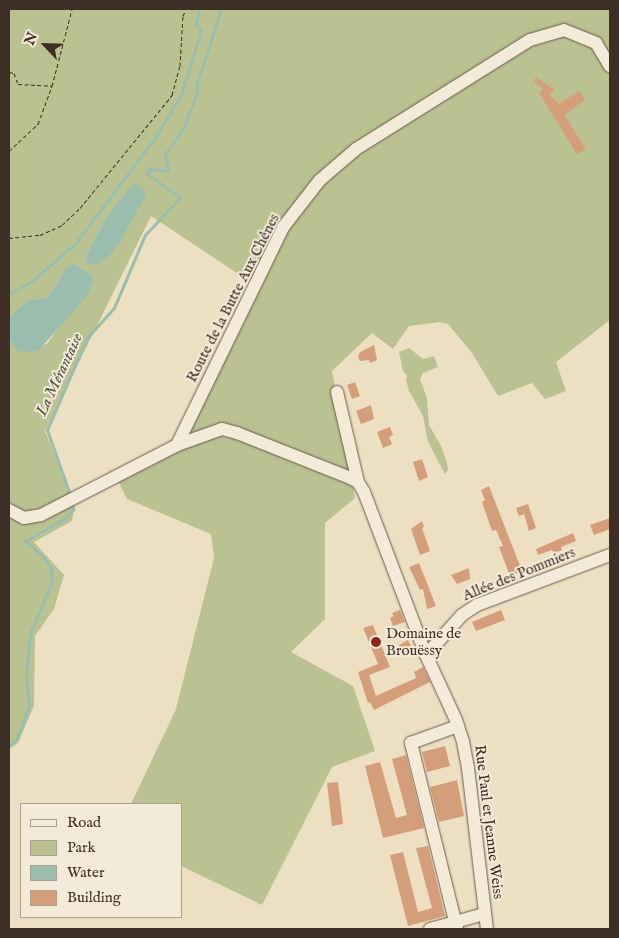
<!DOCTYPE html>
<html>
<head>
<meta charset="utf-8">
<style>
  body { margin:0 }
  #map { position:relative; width:619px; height:938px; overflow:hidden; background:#ede0c2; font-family:"IM FELL English",serif }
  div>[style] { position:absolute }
  .green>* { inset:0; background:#bac292 }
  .water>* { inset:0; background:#9abeae }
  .stream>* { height:2.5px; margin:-1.25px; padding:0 1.25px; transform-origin:1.25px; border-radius:1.25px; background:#9abeae }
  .building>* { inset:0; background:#d59e7a }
  .path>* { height:1px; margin-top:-0.5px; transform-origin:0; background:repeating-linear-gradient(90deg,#3f2e25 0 4px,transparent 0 6.5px) }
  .roads { filter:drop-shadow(0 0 1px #6a5a4c) drop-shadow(0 0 1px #6a5a4c) }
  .minor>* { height:12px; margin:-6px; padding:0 6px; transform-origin:6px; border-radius:6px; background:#f3ebd7 }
  .dots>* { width:14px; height:14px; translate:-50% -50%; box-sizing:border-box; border:2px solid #f3ebd7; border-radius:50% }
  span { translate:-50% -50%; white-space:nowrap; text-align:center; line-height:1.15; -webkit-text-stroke:4px #f3ebd7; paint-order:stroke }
  .street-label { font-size:15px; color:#3f2e25 }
  .poi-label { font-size:15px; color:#3f2e25 }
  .left { translate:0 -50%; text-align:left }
  .water-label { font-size:16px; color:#565247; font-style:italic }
  .frame { position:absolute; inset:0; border:10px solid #3f2e25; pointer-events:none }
  .legend { position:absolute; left:20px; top:803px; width:162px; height:115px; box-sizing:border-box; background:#f3ebd7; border:1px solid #ab9f90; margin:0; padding:6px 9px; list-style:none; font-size:15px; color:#3f2e25 }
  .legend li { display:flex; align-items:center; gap:10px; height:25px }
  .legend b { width:25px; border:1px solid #ab9f90 }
  .north { position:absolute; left:20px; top:20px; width:50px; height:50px; -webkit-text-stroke:4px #f3ebd7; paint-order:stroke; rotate:294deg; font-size:14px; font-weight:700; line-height:20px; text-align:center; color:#3f2e25 }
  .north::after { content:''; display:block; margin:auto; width:18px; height:22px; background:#3f2e25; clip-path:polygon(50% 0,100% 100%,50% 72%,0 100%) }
</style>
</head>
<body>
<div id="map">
  <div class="green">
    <i style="clip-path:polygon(evenodd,9px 9px,610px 9px,610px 320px,556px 362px,566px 391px,545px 399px,532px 383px,498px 396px,472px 353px,448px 324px,440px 322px,409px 326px,393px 349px,372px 333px,332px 371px,355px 498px,325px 523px,325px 619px,291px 652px,353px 686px,375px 751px,332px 767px,262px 905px,181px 866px,181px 804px,131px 804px,176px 709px,214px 558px,211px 534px,127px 499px,118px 481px,177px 449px,252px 283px,151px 216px,45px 431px,75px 503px,72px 521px,34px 542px,64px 575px,54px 609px,35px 636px,34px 706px,18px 743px,9px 749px,9px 339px,20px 352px,47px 344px,61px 324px,86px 272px,75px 263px,63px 272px,55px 287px,46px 298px,28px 300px,9px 317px,9px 9px,139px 208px,128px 224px,121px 240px,85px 257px,107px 216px,139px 208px)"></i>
    <i style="clip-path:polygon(409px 348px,423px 359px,434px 356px,438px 367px,423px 373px,420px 379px,427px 398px,429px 425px,441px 446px,447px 463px,448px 470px,445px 474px,428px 442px,423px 416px,409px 391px,406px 380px,407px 376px,403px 371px,399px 352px)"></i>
  </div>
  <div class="water">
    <i style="clip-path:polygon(134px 183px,140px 186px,146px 195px,121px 240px,110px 255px,95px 265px,87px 263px,85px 257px,107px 216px)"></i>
    <i style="clip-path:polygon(74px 263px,92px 276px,93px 280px,87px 296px,38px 351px,19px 352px,9px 339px,9px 317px,28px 300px,46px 298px,55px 287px,63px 272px)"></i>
  </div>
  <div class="stream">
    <i style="left:9px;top:294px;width:26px;rotate:-29deg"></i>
    <i style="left:32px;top:281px;width:57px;rotate:-40.7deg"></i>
    <i style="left:75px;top:244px;width:133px;rotate:-53deg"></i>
    <i style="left:155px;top:138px;width:50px;rotate:-58.8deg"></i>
    <i style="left:181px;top:95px;width:67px;rotate:-72.6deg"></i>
    <i style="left:201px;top:31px;width:8px;rotate:-130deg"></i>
    <i style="left:196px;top:25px;width:16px;rotate:-79deg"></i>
    <i style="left:70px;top:495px;width:69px;rotate:-109.5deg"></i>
    <i style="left:47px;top:430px;width:100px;rotate:-66.5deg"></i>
    <i style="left:87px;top:338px;width:40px;rotate:-48deg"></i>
    <i style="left:114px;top:308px;width:79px;rotate:-67deg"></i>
    <i style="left:145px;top:235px;width:51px;rotate:-46.6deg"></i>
    <i style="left:180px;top:198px;width:41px;rotate:-144deg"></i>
    <i style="left:147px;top:174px;width:6px;rotate:-59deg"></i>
    <i style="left:150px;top:169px;width:18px;rotate:6deg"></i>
    <i style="left:168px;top:171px;width:17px;rotate:-100deg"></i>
    <i style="left:165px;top:154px;width:31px;rotate:-54deg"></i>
    <i style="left:183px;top:129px;width:40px;rotate:-69deg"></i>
    <i style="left:197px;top:92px;width:9px;rotate:-90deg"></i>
    <i style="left:197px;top:83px;width:78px;rotate:-72deg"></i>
    <i style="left:9px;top:746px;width:11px;rotate:-41deg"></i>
    <i style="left:17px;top:739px;width:35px;rotate:-70deg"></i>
    <i style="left:29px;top:706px;width:31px;rotate:-96deg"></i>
    <i style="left:26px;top:675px;width:41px;rotate:-84.4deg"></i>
    <i style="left:30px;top:634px;width:56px;rotate:-67.1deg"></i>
    <i style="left:52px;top:582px;width:12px;rotate:-95deg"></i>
    <i style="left:51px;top:570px;width:14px;rotate:-120deg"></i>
    <i style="left:44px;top:558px;width:25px;rotate:-138deg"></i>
    <i style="left:25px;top:541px;width:45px;rotate:-29.4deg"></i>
    <i style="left:64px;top:519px;width:13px;rotate:-45deg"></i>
    <i style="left:73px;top:510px;width:7px;rotate:-98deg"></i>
  </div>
  <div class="building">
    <i style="clip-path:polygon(536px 77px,555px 90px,549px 95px,559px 104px,579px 91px,585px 100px,564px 115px,586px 149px,577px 154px,539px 93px,543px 89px,534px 81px)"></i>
    <i style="clip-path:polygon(374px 345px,377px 360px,370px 363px,369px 360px,360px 361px,358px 357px,360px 352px)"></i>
    <i style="clip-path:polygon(355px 382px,360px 396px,352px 399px,347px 385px)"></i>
    <i style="clip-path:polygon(371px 405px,374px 419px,361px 424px,356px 411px)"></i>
    <i style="clip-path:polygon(390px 427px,393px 435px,389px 437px,392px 444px,383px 448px,377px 432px)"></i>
    <i style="clip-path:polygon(422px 459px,428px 477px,419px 481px,413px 462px)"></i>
    <i style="clip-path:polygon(489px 486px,522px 571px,510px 576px,499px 547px,503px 546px,496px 530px,492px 531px,482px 502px,485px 500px,481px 490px)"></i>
    <i style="clip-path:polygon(528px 504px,536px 528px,529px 531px,524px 514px,519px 516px,516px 508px)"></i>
    <i style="clip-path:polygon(610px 518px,610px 529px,594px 535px,590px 525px)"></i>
    <i style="clip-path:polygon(422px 521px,424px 527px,422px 528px,430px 551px,420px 555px,411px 529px)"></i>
    <i style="clip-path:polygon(573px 533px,576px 541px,561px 547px,562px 550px,554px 553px,552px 550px,538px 555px,536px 549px)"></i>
    <i style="clip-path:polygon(419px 563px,436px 606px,427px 609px,423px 589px,420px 590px,409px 567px)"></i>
    <i style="clip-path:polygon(469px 568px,470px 579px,457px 584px,451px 575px)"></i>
    <i style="clip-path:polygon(400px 610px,405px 622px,393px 626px,390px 618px,394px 616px,392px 613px)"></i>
    <i style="clip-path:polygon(501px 610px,505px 620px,476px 631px,472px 622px)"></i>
    <i style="clip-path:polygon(373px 625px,390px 667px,369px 675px,376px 696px,416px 678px,414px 672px,423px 667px,430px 682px,374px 710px,370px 702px,368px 703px,358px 672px,378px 664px,363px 628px)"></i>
    <i style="clip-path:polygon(408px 640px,414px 652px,404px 656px,399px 645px)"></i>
    <i style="clip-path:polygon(445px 746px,450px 766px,427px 772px,422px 752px)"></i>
    <i style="clip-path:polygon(406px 755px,424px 828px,383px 838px,365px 766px,380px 762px,396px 818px,407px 815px,392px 759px)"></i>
    <i style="clip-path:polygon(457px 780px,464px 816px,439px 822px,430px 787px)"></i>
    <i style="clip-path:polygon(338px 782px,343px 824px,332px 826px,327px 783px)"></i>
    <i style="clip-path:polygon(428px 846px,445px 916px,408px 926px,390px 855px,403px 852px,418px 912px,432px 908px,416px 848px)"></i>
  </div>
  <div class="path">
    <i style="left:9px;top:72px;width:5px;rotate:11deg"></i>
    <i style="left:14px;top:73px;width:12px;rotate:70deg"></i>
    <i style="left:18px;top:84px;width:34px;rotate:3deg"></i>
    <i style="left:9px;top:151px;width:40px;rotate:-43deg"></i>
    <i style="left:38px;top:124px;width:40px;rotate:-69.8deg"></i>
    <i style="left:52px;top:86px;width:80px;rotate:-75.4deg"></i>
    <i style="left:9px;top:238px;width:31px;rotate:-6deg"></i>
    <i style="left:40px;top:235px;width:24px;rotate:-24deg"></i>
    <i style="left:62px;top:225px;width:25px;rotate:-43deg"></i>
    <i style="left:80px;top:208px;width:146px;rotate:-50.8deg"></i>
    <i style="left:172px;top:95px;width:30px;rotate:-75deg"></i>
    <i style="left:180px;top:66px;width:50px;rotate:-86.6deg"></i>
    <i style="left:183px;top:16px;width:8px;rotate:-67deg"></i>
  </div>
  <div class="roads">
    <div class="minor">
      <i style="left:337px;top:392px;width:92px;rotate:76.9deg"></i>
      <i style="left:177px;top:445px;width:48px;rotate:-19.6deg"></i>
      <i style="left:222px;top:429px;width:16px;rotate:15deg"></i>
      <i style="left:237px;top:433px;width:119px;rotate:21.6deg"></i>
      <i style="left:348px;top:477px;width:11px;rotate:27deg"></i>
      <i style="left:358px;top:482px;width:12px;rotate:59deg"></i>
      <i style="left:364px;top:492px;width:174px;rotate:69.2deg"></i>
      <i style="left:426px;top:655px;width:72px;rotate:65.2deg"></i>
      <i style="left:456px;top:720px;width:23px;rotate:72deg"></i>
      <i style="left:463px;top:742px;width:26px;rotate:79deg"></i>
      <i style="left:468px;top:768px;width:162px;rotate:83.3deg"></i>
      <i style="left:9px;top:510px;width:17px;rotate:28deg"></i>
      <i style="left:24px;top:518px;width:17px;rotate:-10deg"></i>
      <i style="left:41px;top:515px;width:153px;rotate:-27.2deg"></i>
      <i style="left:177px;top:445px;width:244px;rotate:-64deg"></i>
      <i style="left:284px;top:226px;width:58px;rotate:-52deg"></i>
      <i style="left:320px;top:180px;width:48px;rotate:-40.7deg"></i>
      <i style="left:356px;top:149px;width:205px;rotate:-32.1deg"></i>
      <i style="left:530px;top:40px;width:35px;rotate:-16deg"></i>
      <i style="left:564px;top:30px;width:35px;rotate:22deg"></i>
      <i style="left:596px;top:43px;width:27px;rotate:59deg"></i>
      <i style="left:426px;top:655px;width:54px;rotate:-48deg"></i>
      <i style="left:462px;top:615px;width:18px;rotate:-34deg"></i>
      <i style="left:477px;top:605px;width:142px;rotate:-20.6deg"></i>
      <i style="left:430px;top:929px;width:56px;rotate:-15.5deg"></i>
      <i style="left:457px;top:929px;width:192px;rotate:-103.9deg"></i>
      <i style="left:411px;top:743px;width:50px;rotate:-19.9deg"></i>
    </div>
  </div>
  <div class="dots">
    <i style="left:376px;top:642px;background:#8f2418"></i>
  </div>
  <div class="street-label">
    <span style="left:233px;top:298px;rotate:-63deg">Route de la Butte Aux Chênes</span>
    <span style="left:519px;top:574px;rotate:-22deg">Allée des Pommiers</span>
    <span style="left:489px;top:822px;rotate:83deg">Rue Paul et Jeanne Weiss</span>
  </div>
  <div class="poi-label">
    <span class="left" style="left:386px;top:642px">Domaine de<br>Brouëssy</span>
  </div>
  <div class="water-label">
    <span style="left:60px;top:375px;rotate:-65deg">La Mérantaise</span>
  </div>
  <div class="frame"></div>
  <ul class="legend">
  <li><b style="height:6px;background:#f3ebd7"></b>Road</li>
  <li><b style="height:14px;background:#bac292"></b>Park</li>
  <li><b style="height:14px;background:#9abeae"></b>Water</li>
  <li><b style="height:14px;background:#d59e7a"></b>Building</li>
  </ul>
  <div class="north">N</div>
</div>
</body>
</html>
